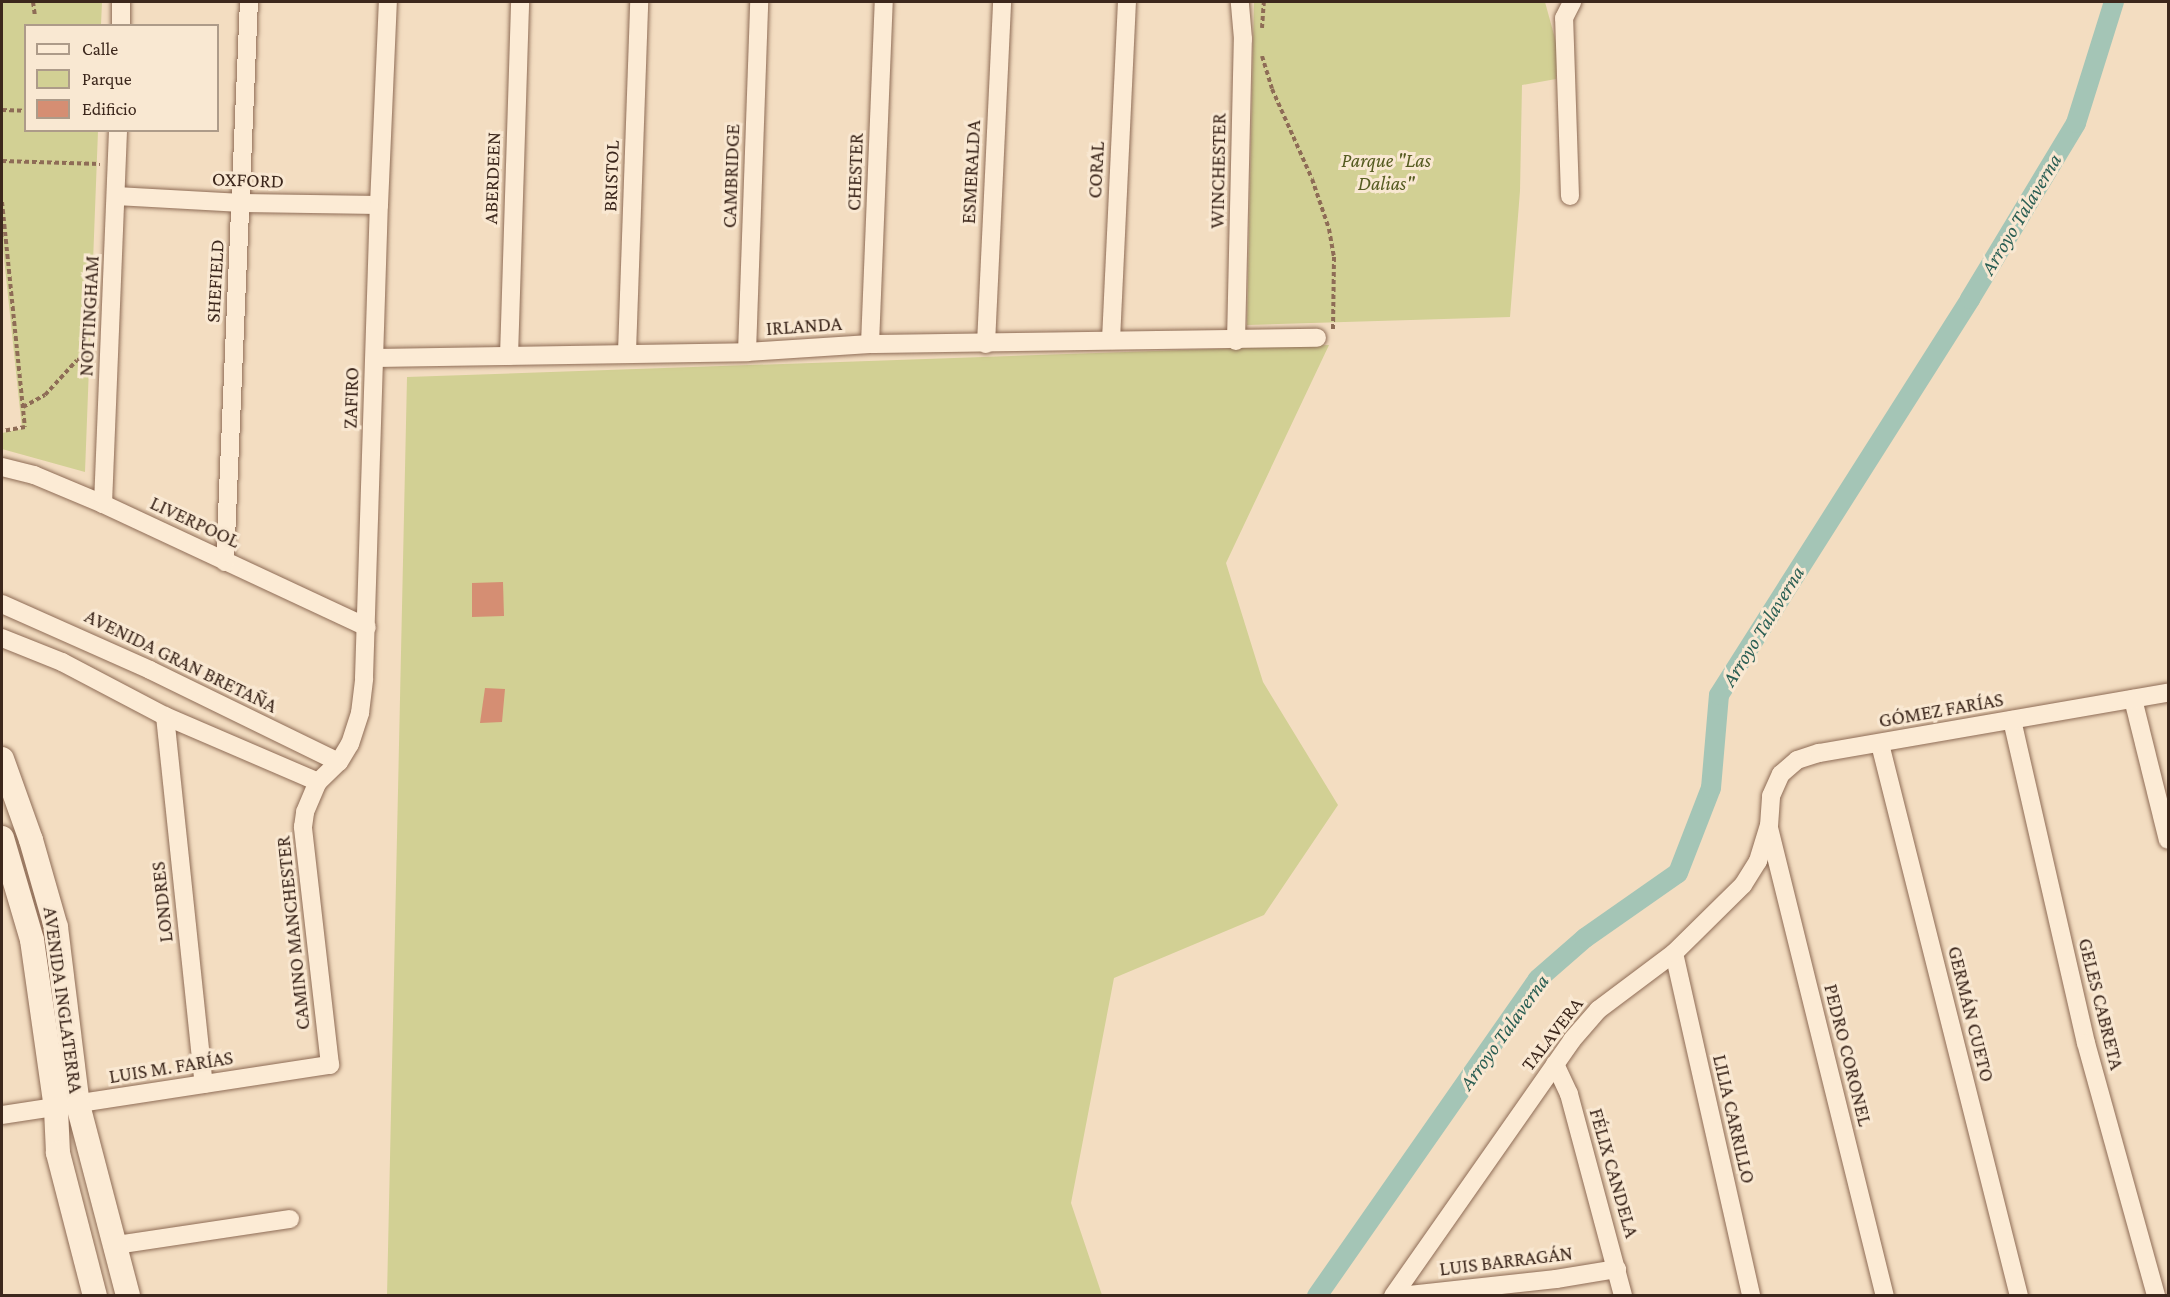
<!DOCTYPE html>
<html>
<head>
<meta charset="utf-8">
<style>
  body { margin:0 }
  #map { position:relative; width:2170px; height:1297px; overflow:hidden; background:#f3ddc1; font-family:"Crimson Pro",serif }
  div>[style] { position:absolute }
  .green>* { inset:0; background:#d2d094 }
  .canal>* { height:20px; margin:-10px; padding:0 10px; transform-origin:10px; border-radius:10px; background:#a4c5b6 }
  .building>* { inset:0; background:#d58e73 }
  .path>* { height:4px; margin-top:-2px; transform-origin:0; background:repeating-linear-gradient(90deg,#8e6c56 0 4.5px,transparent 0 7.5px) }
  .roads { filter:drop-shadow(0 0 2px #8e6c56) drop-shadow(0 0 2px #8e6c56) }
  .minor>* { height:18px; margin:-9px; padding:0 9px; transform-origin:9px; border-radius:9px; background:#fcebd5 }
  .tertiary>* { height:24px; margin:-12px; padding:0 12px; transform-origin:12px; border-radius:12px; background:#fcebd5 }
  span { translate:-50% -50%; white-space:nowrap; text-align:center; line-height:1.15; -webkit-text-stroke:6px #f9e8d2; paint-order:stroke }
  .park-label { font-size:20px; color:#555b21; font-style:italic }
  .street-label { font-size:20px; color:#3c271c }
  .water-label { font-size:21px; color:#2a5e53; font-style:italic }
  .frame { position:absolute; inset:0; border:3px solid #3c271c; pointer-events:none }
  .legend { position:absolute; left:24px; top:24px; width:195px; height:108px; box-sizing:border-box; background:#f9e8d2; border:2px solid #ad9b89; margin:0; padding:8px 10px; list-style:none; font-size:18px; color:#3c271c }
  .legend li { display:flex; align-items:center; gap:12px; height:30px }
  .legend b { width:30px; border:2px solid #ad9b89 }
</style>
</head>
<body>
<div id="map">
  <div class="green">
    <i style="clip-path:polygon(2px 2px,102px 2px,101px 25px,26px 26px,26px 130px,98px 131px,85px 472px,2px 449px,2px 433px,22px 429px,2px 239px)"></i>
    <i style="clip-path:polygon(1254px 2px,1545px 2px,1559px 53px,1556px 79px,1522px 85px,1520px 191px,1510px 317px,1247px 325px)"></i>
    <i style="clip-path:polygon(1329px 345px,1226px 563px,1263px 682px,1338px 805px,1264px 915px,1114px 978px,1071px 1203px,1102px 1295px,387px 1296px,407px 377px)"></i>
  </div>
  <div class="canal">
    <i style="left:1317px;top:1296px;width:386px;rotate:-55.1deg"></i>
    <i style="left:1538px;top:979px;width:62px;rotate:-41.1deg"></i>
    <i style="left:1585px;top:938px;width:113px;rotate:-35deg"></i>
    <i style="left:1678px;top:873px;width:91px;rotate:-68.8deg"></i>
    <i style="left:1711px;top:788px;width:93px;rotate:-85.1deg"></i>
    <i style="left:1719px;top:695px;width:469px;rotate:-57.6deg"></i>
    <i style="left:1970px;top:299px;width:205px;rotate:-58.9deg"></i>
    <i style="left:2076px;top:123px;width:127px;rotate:-72.6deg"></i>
  </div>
  <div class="building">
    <i style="clip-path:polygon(503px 582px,504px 616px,472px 617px,472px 583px)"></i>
    <i style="clip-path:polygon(485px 688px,505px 689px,502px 722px,480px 723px)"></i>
  </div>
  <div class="path">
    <i style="left:33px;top:2px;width:14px;rotate:82deg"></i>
    <i style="left:1262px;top:28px;width:26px;rotate:-86deg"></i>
    <i style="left:1262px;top:56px;width:34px;rotate:73deg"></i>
    <i style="left:1272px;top:89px;width:98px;rotate:66deg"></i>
    <i style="left:1312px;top:179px;width:53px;rotate:71.2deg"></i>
    <i style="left:1329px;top:229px;width:28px;rotate:80deg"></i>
    <i style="left:1334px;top:257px;width:75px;rotate:90.8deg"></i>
    <i style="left:2px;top:110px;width:24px;rotate:2deg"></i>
    <i style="left:2px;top:161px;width:98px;rotate:1.8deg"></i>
    <i style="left:2px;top:202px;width:226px;rotate:84.2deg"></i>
    <i style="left:25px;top:427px;width:23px;rotate:170deg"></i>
    <i style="left:23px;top:407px;width:25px;rotate:-29deg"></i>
    <i style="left:45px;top:395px;width:47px;rotate:-47.6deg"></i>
    <i style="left:77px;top:360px;width:16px;rotate:-11deg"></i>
  </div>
  <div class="roads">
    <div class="minor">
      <i style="left:121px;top:26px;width:24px;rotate:-90deg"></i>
      <i style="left:116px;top:196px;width:126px;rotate:3.2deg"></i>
      <i style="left:242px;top:203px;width:137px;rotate:0.8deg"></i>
      <i style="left:1570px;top:196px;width:178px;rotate:-91.9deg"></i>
      <i style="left:1564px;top:18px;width:18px;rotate:-63deg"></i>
      <i style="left:1111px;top:340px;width:338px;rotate:-87.3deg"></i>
      <i style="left:1236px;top:341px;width:302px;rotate:-88.7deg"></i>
      <i style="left:1243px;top:39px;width:37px;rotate:-95deg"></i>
      <i style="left:870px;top:344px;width:342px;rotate:-87.7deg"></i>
      <i style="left:986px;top:344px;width:342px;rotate:-87.3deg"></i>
      <i style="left:627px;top:352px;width:350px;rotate:-88deg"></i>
      <i style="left:747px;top:352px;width:350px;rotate:-88deg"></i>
      <i style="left:509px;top:356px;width:354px;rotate:-88.2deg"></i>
      <i style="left:375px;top:358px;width:372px;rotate:-0.9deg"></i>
      <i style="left:747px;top:352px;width:123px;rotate:-3.7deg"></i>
      <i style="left:870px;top:344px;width:447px;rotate:-0.8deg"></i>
      <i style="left:2px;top:467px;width:33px;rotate:14deg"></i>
      <i style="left:34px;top:475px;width:75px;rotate:22.8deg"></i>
      <i style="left:103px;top:504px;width:291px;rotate:25deg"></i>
      <i style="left:103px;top:504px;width:374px;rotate:-87.7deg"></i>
      <i style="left:225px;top:562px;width:561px;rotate:-87.55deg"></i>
      <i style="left:2px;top:604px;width:162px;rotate:24deg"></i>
      <i style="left:150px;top:670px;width:210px;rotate:26deg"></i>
      <i style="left:2px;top:638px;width:65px;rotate:21.8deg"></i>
      <i style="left:62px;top:662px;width:116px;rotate:27.7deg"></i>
      <i style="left:165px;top:716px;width:167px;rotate:23.3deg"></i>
      <i style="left:2133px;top:699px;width:145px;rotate:76.1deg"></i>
      <i style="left:165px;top:716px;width:370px;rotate:84deg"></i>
      <i style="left:2012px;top:720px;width:331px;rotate:77.1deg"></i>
      <i style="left:2086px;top:1043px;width:263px;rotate:74.5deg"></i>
      <i style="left:1880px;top:744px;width:569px;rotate:75.87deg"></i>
      <i style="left:1769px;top:828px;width:482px;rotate:76.1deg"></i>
      <i style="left:1674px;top:953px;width:352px;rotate:77.3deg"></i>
      <i style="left:1555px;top:1064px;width:33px;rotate:65deg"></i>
      <i style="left:1569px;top:1094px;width:209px;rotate:75deg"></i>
      <i style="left:2px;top:1115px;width:332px;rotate:-8.7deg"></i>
      <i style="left:330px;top:1065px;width:240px;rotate:-96.5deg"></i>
      <i style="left:303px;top:827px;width:15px;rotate:-82deg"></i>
      <i style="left:305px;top:812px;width:33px;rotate:-67deg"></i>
      <i style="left:318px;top:782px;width:29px;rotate:-44deg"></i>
      <i style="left:339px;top:762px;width:21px;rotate:-59deg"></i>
      <i style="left:350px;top:744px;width:33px;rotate:-72deg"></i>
      <i style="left:360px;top:713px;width:35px;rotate:-83deg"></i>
      <i style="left:364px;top:678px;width:473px;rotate:-88.2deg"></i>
      <i style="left:379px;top:205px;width:203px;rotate:-87.5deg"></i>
      <i style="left:116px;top:1245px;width:176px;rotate:-8.5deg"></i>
      <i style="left:1393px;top:1296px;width:312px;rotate:-55deg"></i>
      <i style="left:1572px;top:1040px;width:40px;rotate:-49deg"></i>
      <i style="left:1598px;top:1010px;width:95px;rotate:-36.9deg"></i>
      <i style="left:1674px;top:953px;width:97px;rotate:-44.6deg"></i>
      <i style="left:1743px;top:885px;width:28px;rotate:-58deg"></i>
      <i style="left:1758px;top:861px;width:37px;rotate:-73deg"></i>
      <i style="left:1769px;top:826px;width:30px;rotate:-86deg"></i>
      <i style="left:1771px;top:796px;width:24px;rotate:-66deg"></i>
      <i style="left:1781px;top:774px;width:21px;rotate:-41deg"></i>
      <i style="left:1797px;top:760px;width:23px;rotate:-18deg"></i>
      <i style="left:1819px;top:753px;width:354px;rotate:-9.8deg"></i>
      <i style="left:1400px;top:1296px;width:157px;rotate:-6.2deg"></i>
      <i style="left:1556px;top:1279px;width:62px;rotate:-9.3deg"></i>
    </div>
    <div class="tertiary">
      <i style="left:2px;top:759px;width:86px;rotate:70.3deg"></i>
      <i style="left:31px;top:840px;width:91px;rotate:74deg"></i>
      <i style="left:56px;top:927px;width:179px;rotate:83deg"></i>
      <i style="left:78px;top:1105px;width:197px;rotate:75.3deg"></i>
      <i style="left:2px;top:838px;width:106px;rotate:73.6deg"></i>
      <i style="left:32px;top:940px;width:171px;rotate:81.9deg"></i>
      <i style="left:56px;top:1109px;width:44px;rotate:87.4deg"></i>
      <i style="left:58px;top:1153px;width:148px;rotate:75.5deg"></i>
    </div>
  </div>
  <div class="park-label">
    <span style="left:1386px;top:172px">Parque "Las<br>Dalias"</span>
  </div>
  <div class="street-label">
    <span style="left:1096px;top:170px;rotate:-87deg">CORAL</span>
    <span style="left:1218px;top:171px;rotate:-89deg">WINCHESTER</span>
    <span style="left:855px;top:172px;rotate:-88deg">CHESTER</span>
    <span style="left:971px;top:172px;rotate:-87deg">ESMERALDA</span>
    <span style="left:611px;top:176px;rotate:-88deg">BRISTOL</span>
    <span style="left:731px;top:176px;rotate:-88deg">CAMBRIDGE</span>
    <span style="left:492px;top:178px;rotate:-88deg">ABERDEEN</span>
    <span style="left:248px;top:180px;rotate:2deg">OXFORD</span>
    <span style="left:215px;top:281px;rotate:-87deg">SHEFIELD</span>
    <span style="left:89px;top:316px;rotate:-87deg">NOTTINGHAM</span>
    <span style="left:804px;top:326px;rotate:-4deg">IRLANDA</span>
    <span style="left:351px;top:398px;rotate:-88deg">ZAFIRO</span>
    <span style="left:195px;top:522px;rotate:25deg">LIVERPOOL</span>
    <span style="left:181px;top:661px;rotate:26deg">AVENIDA GRAN BRETAÑA</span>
    <span style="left:1941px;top:710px;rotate:-10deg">GÓMEZ FARÍAS</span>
    <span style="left:162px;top:902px;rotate:-96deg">LONDRES</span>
    <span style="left:293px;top:933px;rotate:-96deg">CAMINO MANCHESTER</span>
    <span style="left:63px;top:1000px;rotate:82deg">AVENIDA INGLATERRA</span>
    <span style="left:2101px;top:1004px;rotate:76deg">GELES CABRETA</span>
    <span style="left:1971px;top:1014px;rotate:76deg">GERMÁN CUETO</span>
    <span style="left:1552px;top:1034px;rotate:-52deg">TALAVERA</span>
    <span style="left:1848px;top:1055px;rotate:76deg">PEDRO CORONEL</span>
    <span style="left:171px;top:1067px;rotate:-9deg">LUIS M. FARÍAS</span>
    <span style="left:1734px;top:1119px;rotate:77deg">LILIA CARRILLO</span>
    <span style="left:1614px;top:1173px;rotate:74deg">FÉLIX CANDELA</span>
    <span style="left:1506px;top:1261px;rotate:-7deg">LUIS BARRAGÁN</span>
  </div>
  <div class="water-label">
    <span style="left:2021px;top:214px;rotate:-59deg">Arroyo Talaverna</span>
    <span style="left:1763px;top:626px;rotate:-58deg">Arroyo Talaverna</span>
    <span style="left:1504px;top:1032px;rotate:-54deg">Arroyo Talaverna</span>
  </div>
  <div class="frame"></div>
  <ul class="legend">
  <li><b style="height:8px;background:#fcebd5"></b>Calle</li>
  <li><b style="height:16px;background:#d2d094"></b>Parque</li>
  <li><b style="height:16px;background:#d58e73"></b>Edificio</li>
  </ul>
</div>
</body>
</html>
